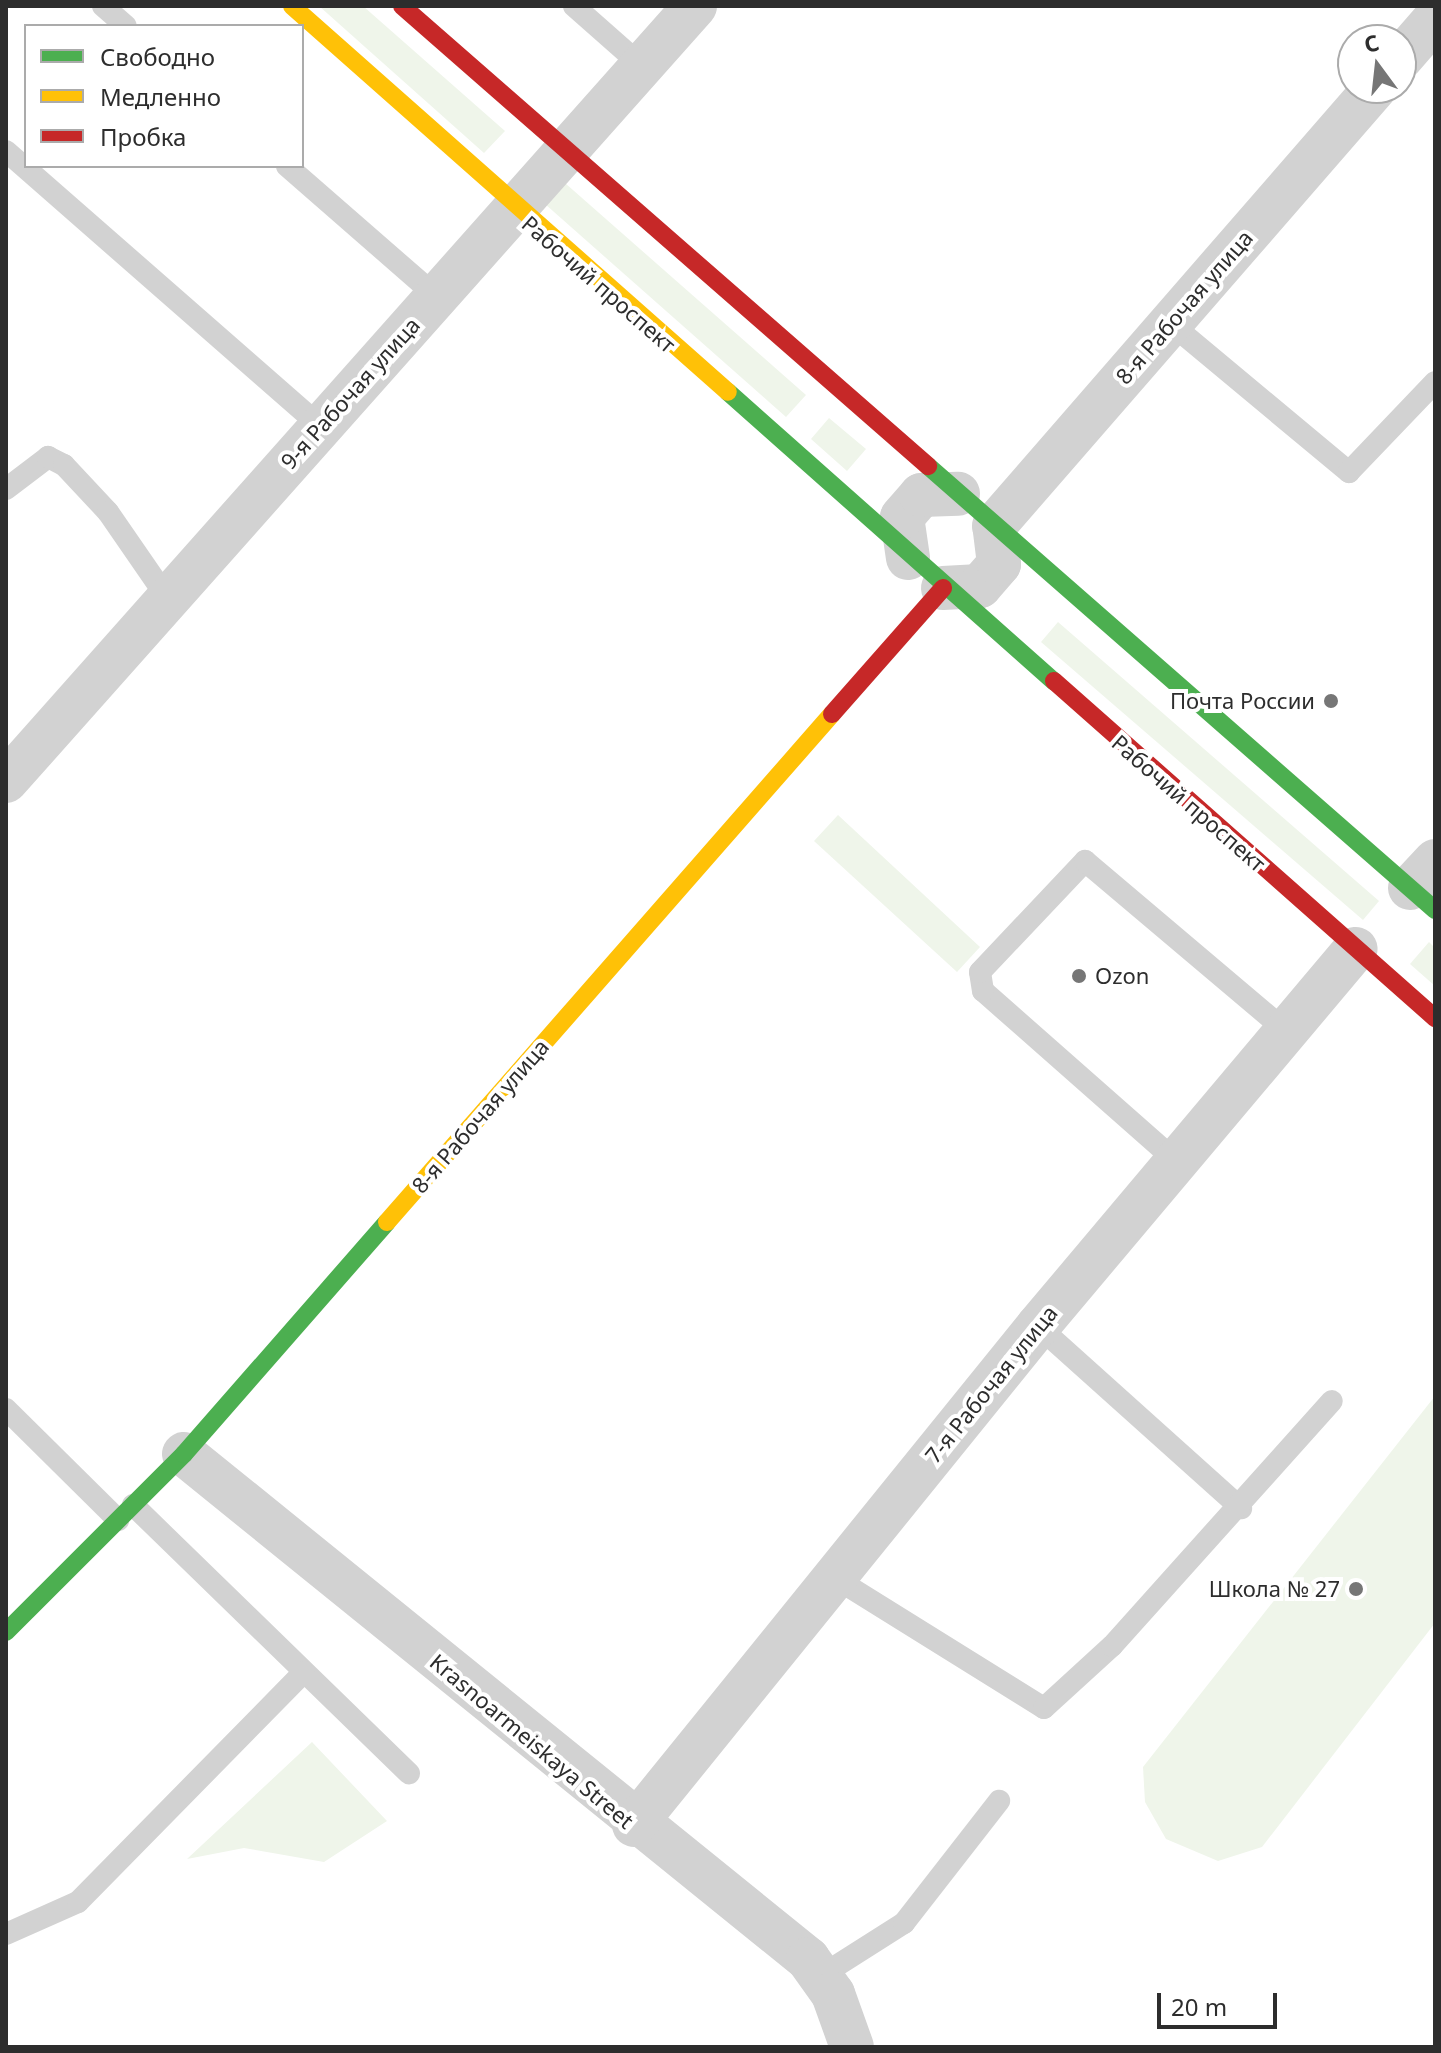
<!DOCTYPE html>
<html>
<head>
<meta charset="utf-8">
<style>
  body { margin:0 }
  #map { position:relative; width:1441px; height:2053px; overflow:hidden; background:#fff; font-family:"Noto Sans",sans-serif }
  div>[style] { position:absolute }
  .green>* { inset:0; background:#eff5ea }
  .lane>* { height:22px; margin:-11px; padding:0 11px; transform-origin:11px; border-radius:11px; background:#d2d2d2 }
  .street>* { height:44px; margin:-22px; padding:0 22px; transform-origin:22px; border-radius:22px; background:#d2d2d2 }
  .fast>* { height:18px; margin:-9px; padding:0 9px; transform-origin:9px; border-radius:9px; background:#4caf50 }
  .slow>* { height:18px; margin:-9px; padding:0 9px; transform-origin:9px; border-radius:9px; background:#ffc107 }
  .jam>* { height:18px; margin:-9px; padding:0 9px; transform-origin:9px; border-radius:9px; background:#c62828 }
  .dots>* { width:22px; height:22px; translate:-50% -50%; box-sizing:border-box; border:4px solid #fff; border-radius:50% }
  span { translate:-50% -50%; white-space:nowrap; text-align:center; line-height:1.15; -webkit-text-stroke:8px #fff; paint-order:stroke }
  .street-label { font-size:22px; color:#2d2d2d }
  .poi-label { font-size:22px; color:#2d2d2d }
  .right { translate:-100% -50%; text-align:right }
  .left { translate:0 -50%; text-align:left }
  .frame { position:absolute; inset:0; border:8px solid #2d2d2d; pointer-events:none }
  .legend { position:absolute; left:24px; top:24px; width:280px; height:144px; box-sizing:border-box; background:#fff; border:2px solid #ababab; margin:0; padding:10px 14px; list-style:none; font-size:24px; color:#2d2d2d }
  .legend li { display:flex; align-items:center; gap:16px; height:40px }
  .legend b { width:40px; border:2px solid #ababab }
  .north { position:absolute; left:1337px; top:24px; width:80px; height:80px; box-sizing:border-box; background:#fff; border:2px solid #ababab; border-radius:50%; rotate:345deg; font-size:22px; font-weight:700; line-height:32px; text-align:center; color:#2d2d2d }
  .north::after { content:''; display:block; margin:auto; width:28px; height:36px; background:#767676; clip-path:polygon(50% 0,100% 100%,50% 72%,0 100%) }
  .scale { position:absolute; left:1157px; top:1993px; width:120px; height:36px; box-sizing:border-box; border:4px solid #2d2d2d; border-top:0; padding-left:10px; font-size:24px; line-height:28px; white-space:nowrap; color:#2d2d2d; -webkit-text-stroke:6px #fff; paint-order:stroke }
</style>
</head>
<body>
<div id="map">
  <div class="green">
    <i style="clip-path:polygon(319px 6px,363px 6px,505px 131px,484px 153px)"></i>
    <i style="clip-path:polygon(565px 183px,806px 395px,786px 417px,545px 204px)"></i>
    <i style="clip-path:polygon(829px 418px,866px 449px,847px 471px,811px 439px)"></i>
    <i style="clip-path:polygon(1058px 622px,1379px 901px,1363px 920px,1041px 642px)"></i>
    <i style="clip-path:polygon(838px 815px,980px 947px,957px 972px,814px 841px)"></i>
    <i style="clip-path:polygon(1429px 942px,1435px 948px,1435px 986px,1410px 964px)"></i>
    <i style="clip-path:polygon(1435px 1396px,1435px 1623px,1262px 1847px,1218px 1861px,1166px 1839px,1145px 1802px,1143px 1767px)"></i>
    <i style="clip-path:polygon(312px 1742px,387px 1821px,324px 1862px,244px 1848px,187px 1859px)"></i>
  </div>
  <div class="lane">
    <i style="left:103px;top:6px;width:30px;rotate:41deg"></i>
    <i style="left:574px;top:6px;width:91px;rotate:41.4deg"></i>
    <i style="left:6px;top:151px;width:419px;rotate:41.2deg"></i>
    <i style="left:287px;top:166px;width:198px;rotate:41.1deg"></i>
    <i style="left:1170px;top:323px;width:233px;rotate:39.8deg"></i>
    <i style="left:1349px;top:472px;width:124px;rotate:-46.3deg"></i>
    <i style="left:6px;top:489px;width:53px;rotate:-37.3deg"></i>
    <i style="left:48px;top:457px;width:18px;rotate:27deg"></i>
    <i style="left:64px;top:465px;width:64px;rotate:46.9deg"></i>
    <i style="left:108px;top:512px;width:106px;rotate:55.4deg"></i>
    <i style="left:1176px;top:1161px;width:257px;rotate:-138.6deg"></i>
    <i style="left:983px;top:991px;width:19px;rotate:-99deg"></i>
    <i style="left:980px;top:972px;width:153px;rotate:-46.6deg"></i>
    <i style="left:1085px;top:861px;width:262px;rotate:40.2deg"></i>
    <i style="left:1038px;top:1326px;width:273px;rotate:41.9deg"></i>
    <i style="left:6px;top:1409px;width:158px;rotate:44.7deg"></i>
    <i style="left:133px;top:1505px;width:385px;rotate:44.2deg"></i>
    <i style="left:835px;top:1578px;width:246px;rotate:31.9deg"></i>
    <i style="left:1044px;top:1708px;width:92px;rotate:-42.4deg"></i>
    <i style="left:1112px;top:1646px;width:329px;rotate:-48.1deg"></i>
    <i style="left:6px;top:1934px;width:79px;rotate:-24deg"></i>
    <i style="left:78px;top:1902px;width:322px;rotate:-45.5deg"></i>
    <i style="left:822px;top:1975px;width:97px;rotate:-32.4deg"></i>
    <i style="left:904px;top:1923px;width:155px;rotate:-52.1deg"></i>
  </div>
  <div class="street">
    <i style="left:1401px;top:58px;width:52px;rotate:-48.9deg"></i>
    <i style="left:908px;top:558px;width:41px;rotate:-98.3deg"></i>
    <i style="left:902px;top:517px;width:29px;rotate:-49deg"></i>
    <i style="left:921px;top:495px;width:37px;rotate:-2deg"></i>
    <i style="left:943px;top:588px;width:37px;rotate:-3deg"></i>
    <i style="left:980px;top:586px;width:29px;rotate:-49deg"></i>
    <i style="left:999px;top:564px;width:38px;rotate:-97deg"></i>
    <i style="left:994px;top:526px;width:581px;rotate:-48.98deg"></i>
    <i style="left:6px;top:781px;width:1037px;rotate:-48.36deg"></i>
    <i style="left:1410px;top:888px;width:37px;rotate:-47deg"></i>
    <i style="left:184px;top:1454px;width:803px;rotate:38.98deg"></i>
    <i style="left:808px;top:1959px;width:43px;rotate:54.5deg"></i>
    <i style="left:833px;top:1994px;width:56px;rotate:70.3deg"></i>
    <i style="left:634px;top:1825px;width:642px;rotate:-51.01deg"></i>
    <i style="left:1038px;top:1326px;width:493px;rotate:-49.9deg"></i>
  </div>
  <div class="fast">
    <i style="left:728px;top:392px;width:436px;rotate:41.6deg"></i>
    <i style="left:928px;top:466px;width:674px;rotate:41.21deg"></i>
    <i style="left:6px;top:1632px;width:252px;rotate:-45deg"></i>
    <i style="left:184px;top:1454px;width:308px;rotate:-48.8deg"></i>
  </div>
  <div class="slow">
    <i style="left:292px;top:6px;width:582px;rotate:41.52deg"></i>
    <i style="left:387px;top:1222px;width:675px;rotate:-48.78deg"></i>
  </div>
  <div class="jam">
    <i style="left:402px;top:6px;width:699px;rotate:41.17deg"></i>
    <i style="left:1054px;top:681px;width:509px;rotate:41.49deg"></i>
    <i style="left:832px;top:714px;width:168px;rotate:-48.6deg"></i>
  </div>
  <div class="dots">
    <i style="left:1331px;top:701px;background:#767676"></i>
    <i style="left:1079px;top:976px;background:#767676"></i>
    <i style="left:1356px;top:1589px;background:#767676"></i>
  </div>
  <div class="street-label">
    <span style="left:599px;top:284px;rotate:41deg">Рабочий проспект</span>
    <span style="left:1184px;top:307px;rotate:-49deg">8-я Рабочая улица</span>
    <span style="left:350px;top:393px;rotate:-48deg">9-я Рабочая улица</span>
    <span style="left:1189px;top:803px;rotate:41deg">Рабочий проспект</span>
    <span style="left:480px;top:1116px;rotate:-49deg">8-я Рабочая улица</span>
    <span style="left:991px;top:1384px;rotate:-51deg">7-я Рабочая улица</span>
    <span style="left:532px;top:1741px;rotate:40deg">Krasnoarmeiskaya Street</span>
  </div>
  <div class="poi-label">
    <span class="right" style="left:1315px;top:701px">Почта России</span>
    <span class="left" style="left:1095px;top:976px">Ozon</span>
    <span class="right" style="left:1340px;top:1589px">Школа № 27</span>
  </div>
  <div class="frame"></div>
  <ul class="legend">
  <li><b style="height:10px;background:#4caf50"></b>Свободно</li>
  <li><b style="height:10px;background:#ffc107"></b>Медленно</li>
  <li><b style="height:10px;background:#c62828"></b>Пробка</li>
  </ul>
  <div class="north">С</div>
  <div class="scale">20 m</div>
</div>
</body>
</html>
